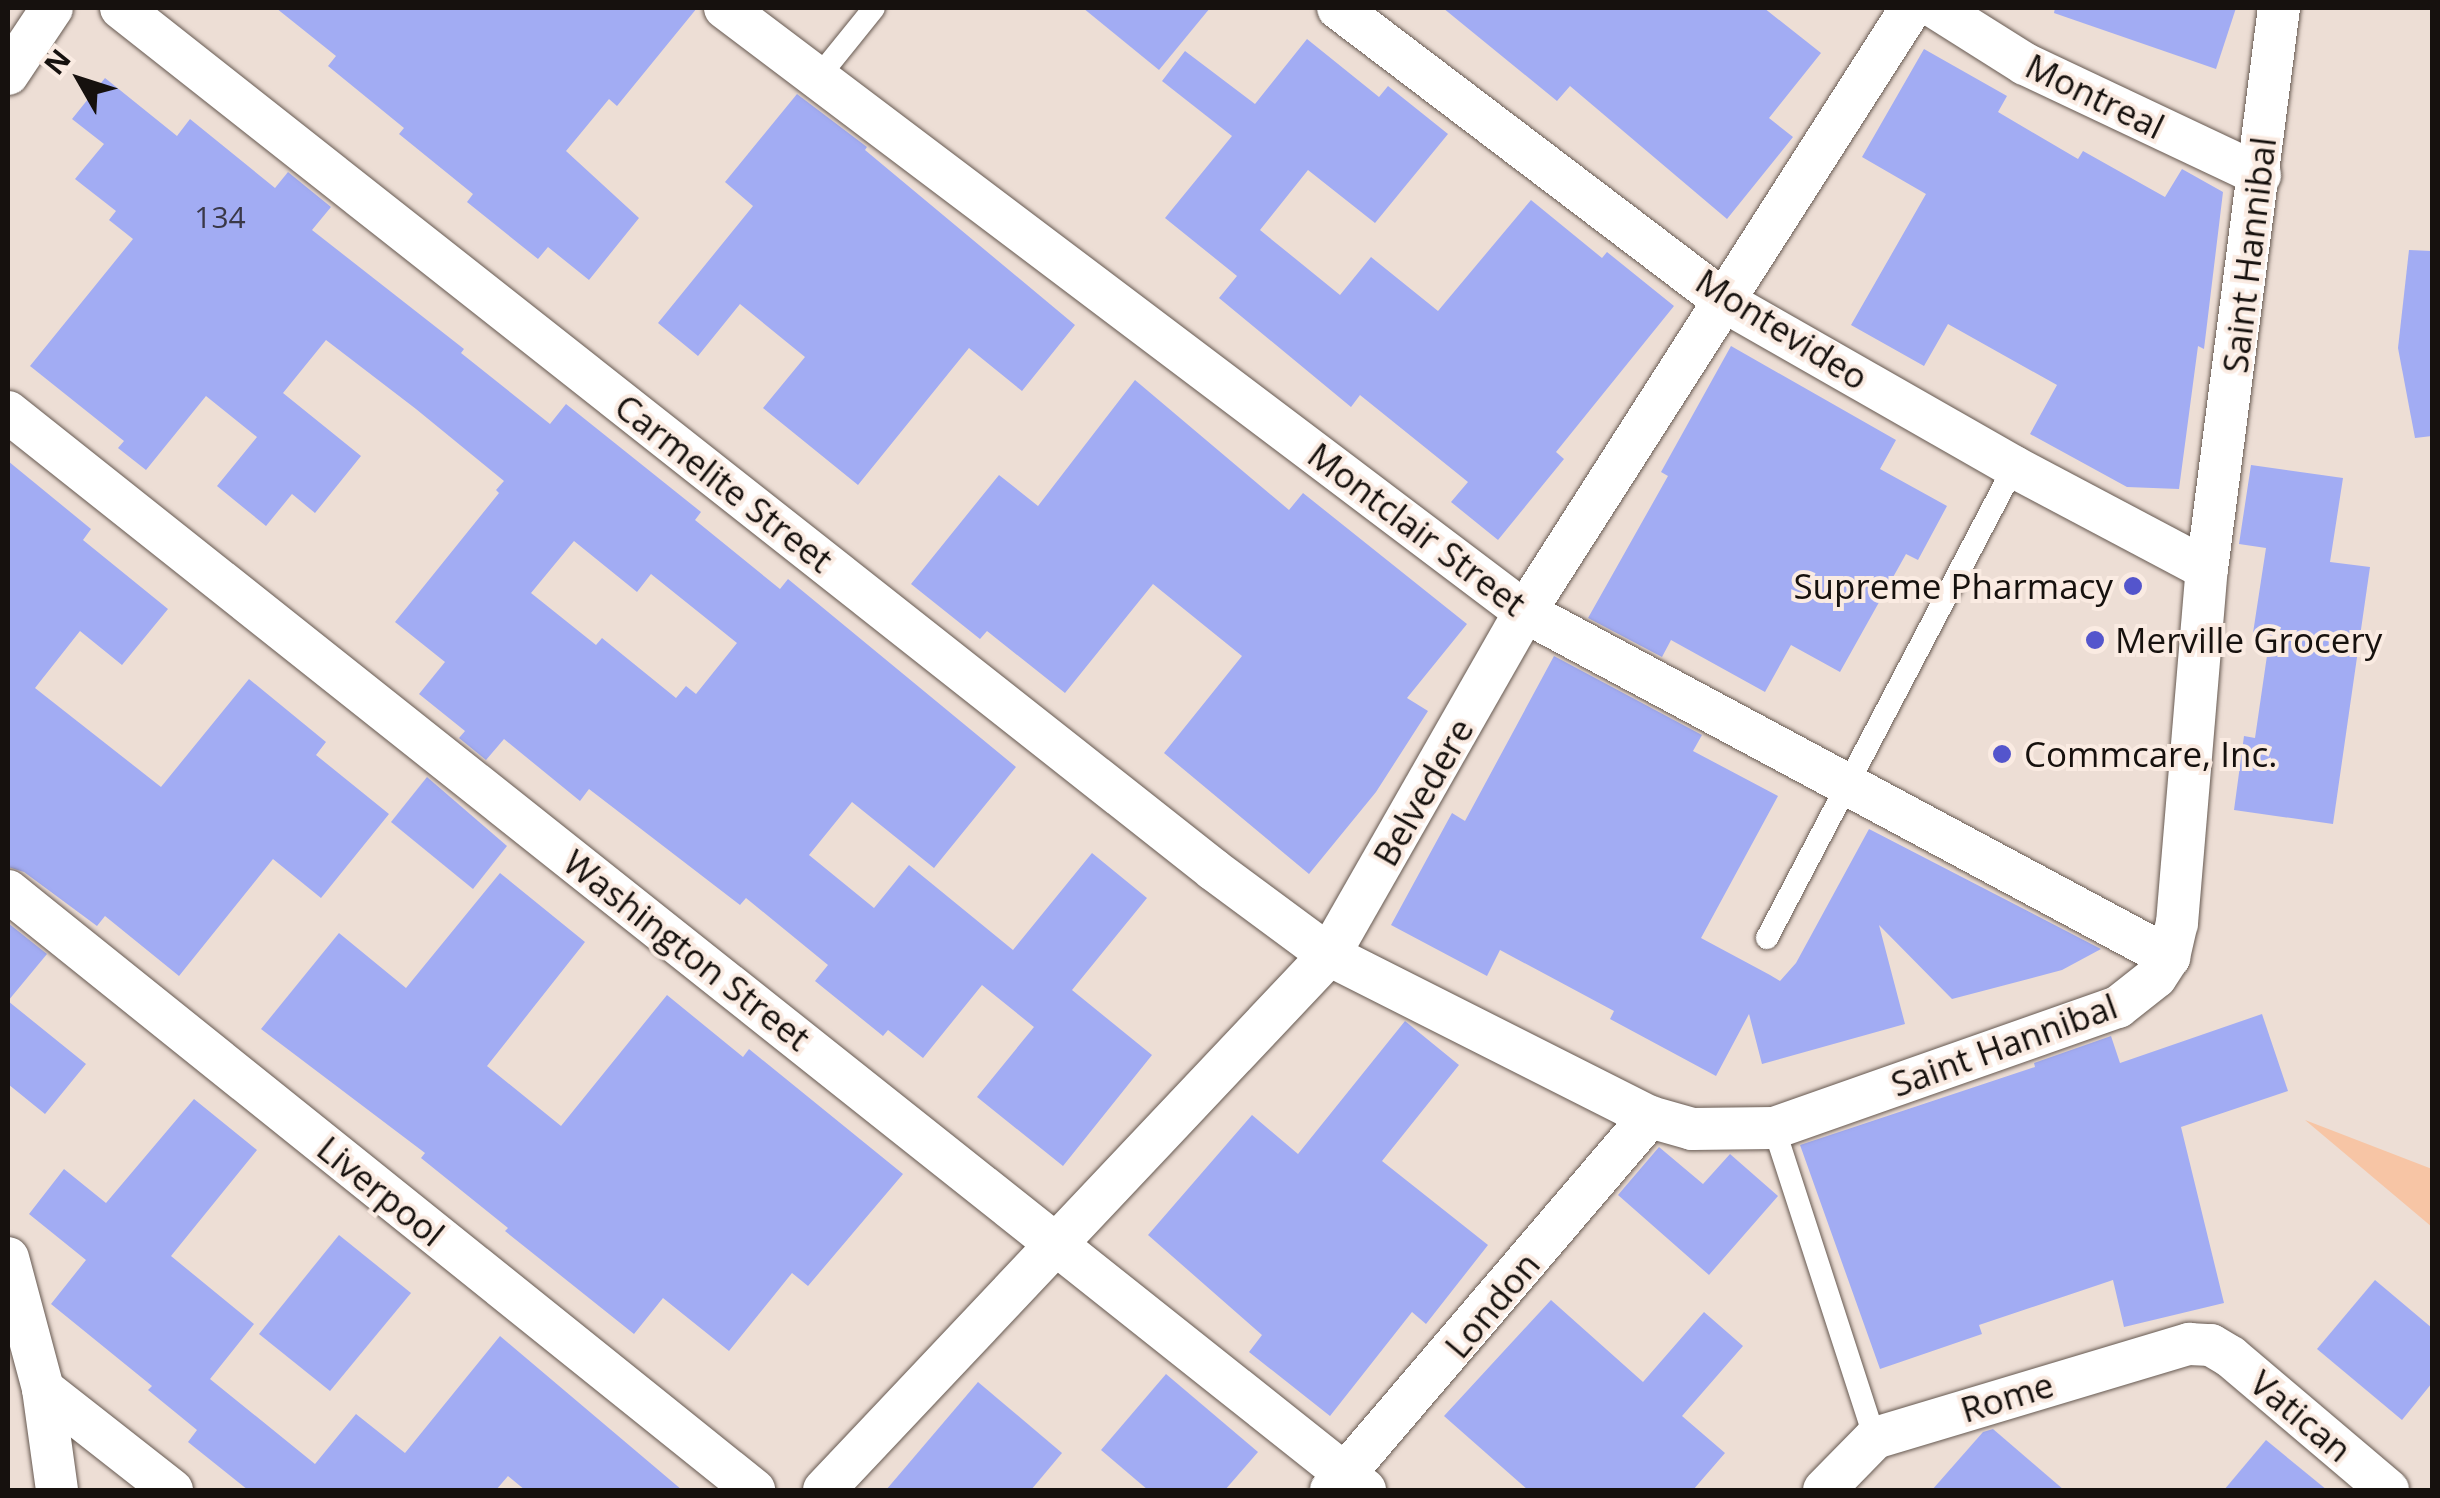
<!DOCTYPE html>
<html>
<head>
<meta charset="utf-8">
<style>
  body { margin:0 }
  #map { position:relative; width:2440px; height:1498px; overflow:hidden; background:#edded5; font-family:"Open Sans",sans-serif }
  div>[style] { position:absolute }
  .green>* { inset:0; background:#f7c5a5 }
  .building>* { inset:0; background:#a2acf3 }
  .roads { filter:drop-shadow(0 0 2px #665951) drop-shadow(0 0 2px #665951) }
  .lane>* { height:22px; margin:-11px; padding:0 11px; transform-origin:11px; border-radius:11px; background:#fff }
  .street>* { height:42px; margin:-21px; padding:0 21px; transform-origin:21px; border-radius:21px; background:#fff }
  .dots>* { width:28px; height:28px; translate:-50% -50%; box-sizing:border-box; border:5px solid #faebe2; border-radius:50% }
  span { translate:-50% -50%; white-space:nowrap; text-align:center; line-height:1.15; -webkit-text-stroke:8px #faebe2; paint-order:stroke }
  .number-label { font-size:30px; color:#393847 }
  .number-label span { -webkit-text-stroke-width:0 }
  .street-label { font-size:35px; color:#16110e }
  .poi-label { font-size:35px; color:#16110e }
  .right { translate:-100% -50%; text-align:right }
  .left { translate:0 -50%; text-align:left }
  .frame { position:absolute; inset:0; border:10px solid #16110e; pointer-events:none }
  .north { position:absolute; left:30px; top:30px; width:100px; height:100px; -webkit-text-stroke:8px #faebe2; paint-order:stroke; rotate:309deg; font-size:28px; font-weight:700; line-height:40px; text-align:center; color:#16110e }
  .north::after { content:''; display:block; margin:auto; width:35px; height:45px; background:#16110e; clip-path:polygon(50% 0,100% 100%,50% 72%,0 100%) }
</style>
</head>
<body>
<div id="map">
  <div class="green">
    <i style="clip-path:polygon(2305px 1120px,2432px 1169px,2432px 1227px)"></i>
  </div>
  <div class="building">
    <i style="clip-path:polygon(276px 8px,697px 8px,617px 106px,609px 99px,566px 151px,639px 218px,589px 280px,548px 247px,538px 259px,467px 202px,473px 194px,399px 134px,404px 128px,328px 66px,336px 56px)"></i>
    <i style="clip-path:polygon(1083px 8px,1210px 8px,1159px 70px)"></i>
    <i style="clip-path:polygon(1443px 8px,1764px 8px,1821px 53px,1769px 118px,1793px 137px,1727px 219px,1570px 86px,1557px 101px)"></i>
    <i style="clip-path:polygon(2055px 8px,2236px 8px,2216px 69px,2054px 13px)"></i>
    <i style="clip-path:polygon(1307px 39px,1379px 97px,1388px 86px,1448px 134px,1375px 223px,1308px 170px,1260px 230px,1340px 295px,1371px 257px,1438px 311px,1531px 200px,1602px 258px,1607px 252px,1674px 306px,1556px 452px,1564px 459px,1498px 540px,1451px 502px,1468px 482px,1360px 395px,1351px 407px,1219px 298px,1237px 276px,1165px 218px,1232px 136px,1162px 81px,1185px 51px,1255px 104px)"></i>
    <i style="clip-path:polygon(1924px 49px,2007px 96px,1998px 112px,2078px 159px,2083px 151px,2165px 197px,2182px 169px,2223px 192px,2204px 349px,2198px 346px,2179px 489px,2127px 487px,2030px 434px,2057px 385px,1948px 324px,1924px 366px,1851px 325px,1926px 194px,1862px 157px)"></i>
    <i style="clip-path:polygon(evenodd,105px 78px,177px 136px,190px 119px,275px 188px,288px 172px,331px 207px,312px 230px,464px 349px,461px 353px,550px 424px,566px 404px,701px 512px,695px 520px,780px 589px,788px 579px,1016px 767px,934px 868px,852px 802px,809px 855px,874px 908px,909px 865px,1013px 950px,1092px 853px,1147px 898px,1072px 990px,1152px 1055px,1063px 1166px,977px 1097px,1034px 1027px,982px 985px,923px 1058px,888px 1030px,883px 1036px,815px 981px,828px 965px,746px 898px,740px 905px,589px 789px,580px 801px,504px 739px,486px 760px,459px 738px,465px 731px,419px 694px,445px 662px,395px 622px,499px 493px,496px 490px,504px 481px,416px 409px,326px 340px,283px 393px,361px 456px,315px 513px,292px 494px,266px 526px,217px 486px,257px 437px,206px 396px,146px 470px,118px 448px,124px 441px,30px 366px,133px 239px,109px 220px,116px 211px,75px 179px,104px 144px,72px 119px,105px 78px,574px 541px,637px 592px,651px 574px,737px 643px,696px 694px,686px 686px,676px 698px,602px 638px,596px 645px,531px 593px,574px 541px)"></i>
    <i style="clip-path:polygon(797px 94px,867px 147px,865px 150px,1075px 325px,1022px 391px,969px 348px,858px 485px,763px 408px,805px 357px,740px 304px,698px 356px,658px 323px,753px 206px,725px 182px)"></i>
    <i style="clip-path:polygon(2409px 250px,2432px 251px,2432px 436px,2415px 438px,2398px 348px)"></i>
    <i style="clip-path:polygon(1731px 346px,1896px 440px,1880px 469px,1947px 506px,1918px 560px,1906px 554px,1840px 672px,1791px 645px,1765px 692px,1671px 640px,1662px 657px,1588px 618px,1668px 476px,1661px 472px)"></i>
    <i style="clip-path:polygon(1135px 380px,1289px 510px,1303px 493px,1467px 624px,1407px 698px,1428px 711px,1376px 792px,1309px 874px,1164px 753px,1242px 656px,1153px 584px,1065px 693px,987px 631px,980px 639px,911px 584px,999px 475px,1038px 506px)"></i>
    <i style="clip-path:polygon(8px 461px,91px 529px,83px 540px,168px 609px,122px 665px,80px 631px,35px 688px,161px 787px,249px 679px,326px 742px,316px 755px,389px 814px,321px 898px,273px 859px,179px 976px,105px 916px,97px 926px,24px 872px,8px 867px)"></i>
    <i style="clip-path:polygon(2251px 465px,2343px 478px,2330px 562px,2370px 567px,2333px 824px,2234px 810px,2244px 736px,2255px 738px,2270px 635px,2253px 633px,2266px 548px,2239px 544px)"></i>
    <i style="clip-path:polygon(1554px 656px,1702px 735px,1693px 751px,1778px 796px,1701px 938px,1770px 975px,1780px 981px,1796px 963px,1869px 829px,2101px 949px,2062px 970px,1952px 999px,1879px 925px,1905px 1024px,1762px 1064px,1749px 1014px,1716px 1076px,1610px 1019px,1614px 1011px,1500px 950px,1487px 976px,1391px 925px,1452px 813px,1465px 821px)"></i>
    <i style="clip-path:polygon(427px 777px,507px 846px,473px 889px,391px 822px)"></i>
    <i style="clip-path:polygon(500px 873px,585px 942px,487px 1066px,561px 1126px,667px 995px,743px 1057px,749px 1049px,903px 1174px,808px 1286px,792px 1273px,729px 1351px,663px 1298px,634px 1334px,505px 1231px,508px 1228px,421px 1158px,425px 1153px,261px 1029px,339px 933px,406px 988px)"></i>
    <i style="clip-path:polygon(8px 923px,47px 954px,8px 1001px,86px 1064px,45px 1114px,8px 1084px)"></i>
    <i style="clip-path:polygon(2262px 1014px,2288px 1091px,2181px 1127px,2224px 1303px,2124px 1327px,2113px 1280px,1979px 1325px,1982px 1334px,1880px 1369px,1800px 1145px,2035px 1067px,2034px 1063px,2111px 1036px,2120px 1063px)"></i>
    <i style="clip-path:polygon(1405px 1021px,1459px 1065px,1382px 1161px,1488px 1245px,1426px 1324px,1412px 1312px,1330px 1416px,1249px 1352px,1262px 1335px,1148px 1235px,1252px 1115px,1298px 1154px)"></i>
    <i style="clip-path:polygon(194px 1099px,257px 1150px,171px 1256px,254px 1324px,210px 1379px,315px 1464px,356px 1414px,405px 1453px,500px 1336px,682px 1490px,525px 1490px,508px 1476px,496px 1490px,248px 1490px,188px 1442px,197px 1430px,148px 1390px,152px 1386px,51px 1304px,86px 1260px,29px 1214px,64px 1169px,106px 1203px)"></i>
    <i style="clip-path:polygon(1659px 1147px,1703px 1184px,1730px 1154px,1778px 1196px,1709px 1275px,1618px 1195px)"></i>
    <i style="clip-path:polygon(339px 1235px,411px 1293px,330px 1391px,259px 1334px)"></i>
    <i style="clip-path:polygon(2375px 1280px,2432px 1328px,2432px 1383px,2402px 1420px,2317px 1349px)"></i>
    <i style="clip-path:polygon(1551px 1300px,1643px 1382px,1704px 1312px,1743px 1346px,1682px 1416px,1725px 1453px,1693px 1490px,1528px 1490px,1444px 1416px)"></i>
    <i style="clip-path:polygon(1166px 1374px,1258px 1452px,1225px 1490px,1148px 1490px,1101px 1450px)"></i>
    <i style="clip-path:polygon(978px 1382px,1062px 1453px,1031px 1490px,886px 1490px)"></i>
    <i style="clip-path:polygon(1993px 1429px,2064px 1490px,1932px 1490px,1983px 1432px)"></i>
    <i style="clip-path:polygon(2266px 1440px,2327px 1490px,2224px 1490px)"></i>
  </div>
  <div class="roads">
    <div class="lane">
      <i style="left:816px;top:80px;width:92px;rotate:-51.1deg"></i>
      <i style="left:1767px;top:938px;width:532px;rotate:-62.33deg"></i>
      <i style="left:1774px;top:1128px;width:326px;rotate:72deg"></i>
    </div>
    <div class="street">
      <i style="left:121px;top:8px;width:1392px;rotate:38.26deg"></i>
      <i style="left:1214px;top:870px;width:143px;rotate:36.5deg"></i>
      <i style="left:1329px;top:955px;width:360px;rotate:26.8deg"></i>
      <i style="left:1650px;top:1117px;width:44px;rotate:15.9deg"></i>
      <i style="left:1692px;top:1129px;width:82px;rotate:-0.7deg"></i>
      <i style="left:1774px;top:1128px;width:365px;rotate:-19.4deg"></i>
      <i style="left:2118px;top:1007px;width:48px;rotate:-38.3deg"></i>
      <i style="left:2156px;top:977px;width:24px;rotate:-57deg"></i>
      <i style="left:2169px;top:957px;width:35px;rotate:-77deg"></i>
      <i style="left:2177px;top:923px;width:355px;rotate:-85.2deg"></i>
      <i style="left:2207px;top:569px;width:566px;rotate:-82.69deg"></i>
      <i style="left:725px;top:8px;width:1002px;rotate:37.05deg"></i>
      <i style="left:1525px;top:612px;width:731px;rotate:28.18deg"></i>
      <i style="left:1338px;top:8px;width:488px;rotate:37.2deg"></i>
      <i style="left:1727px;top:303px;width:331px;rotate:29.7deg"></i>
      <i style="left:2014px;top:467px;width:218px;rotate:27.9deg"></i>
      <i style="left:1936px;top:8px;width:105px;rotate:32.2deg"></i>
      <i style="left:2025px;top:64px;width:260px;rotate:25.3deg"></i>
      <i style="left:8px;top:74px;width:79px;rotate:-56.3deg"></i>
      <i style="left:8px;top:412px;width:1733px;rotate:38.46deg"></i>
      <i style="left:8px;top:891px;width:957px;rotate:38.76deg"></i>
      <i style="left:8px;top:1258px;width:136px;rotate:75deg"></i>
      <i style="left:43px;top:1389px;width:102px;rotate:82.1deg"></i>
      <i style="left:43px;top:1389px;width:164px;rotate:38.1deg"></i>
      <i style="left:824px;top:1490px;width:736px;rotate:-46.65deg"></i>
      <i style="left:1329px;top:955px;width:395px;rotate:-60.3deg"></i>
      <i style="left:1525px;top:612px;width:717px;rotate:-57.42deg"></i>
      <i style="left:1331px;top:1490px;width:491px;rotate:-49.5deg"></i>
      <i style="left:1824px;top:1490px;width:73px;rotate:-45.6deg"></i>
      <i style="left:1875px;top:1438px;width:328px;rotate:-16.7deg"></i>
      <i style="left:2189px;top:1344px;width:22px;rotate:3deg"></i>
      <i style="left:2211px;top:1345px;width:23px;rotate:31deg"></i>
      <i style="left:2231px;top:1357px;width:206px;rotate:40.3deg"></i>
    </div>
  </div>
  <div class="dots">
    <i style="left:2133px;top:586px;background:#5455cc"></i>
    <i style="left:2095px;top:640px;background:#5455cc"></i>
    <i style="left:2002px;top:754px;background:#5455cc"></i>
  </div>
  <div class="number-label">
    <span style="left:220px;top:217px">134</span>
  </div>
  <div class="street-label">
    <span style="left:2095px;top:96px;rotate:26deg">Montreal</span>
    <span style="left:2249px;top:255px;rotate:-83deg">Saint Hannibal</span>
    <span style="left:1782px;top:329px;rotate:32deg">Montevideo</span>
    <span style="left:724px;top:483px;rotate:38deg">Carmelite Street</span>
    <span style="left:1417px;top:529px;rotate:37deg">Montclair Street</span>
    <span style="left:1423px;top:792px;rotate:-60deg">Belvedere</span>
    <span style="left:687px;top:950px;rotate:38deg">Washington Street</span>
    <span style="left:2004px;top:1045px;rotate:-20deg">Saint Hannibal</span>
    <span style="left:381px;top:1191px;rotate:39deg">Liverpool</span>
    <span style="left:1492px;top:1305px;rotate:-50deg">London</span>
    <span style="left:2007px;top:1397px;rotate:-17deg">Rome</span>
    <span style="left:2301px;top:1416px;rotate:40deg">Vatican</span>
  </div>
  <div class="poi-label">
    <span class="right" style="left:2113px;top:586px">Supreme Pharmacy</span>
    <span class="left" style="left:2115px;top:640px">Merville Grocery</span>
    <span class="left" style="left:2024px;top:754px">Commcare, Inc.</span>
  </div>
  <div class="frame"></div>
  <div class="north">N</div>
</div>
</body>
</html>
